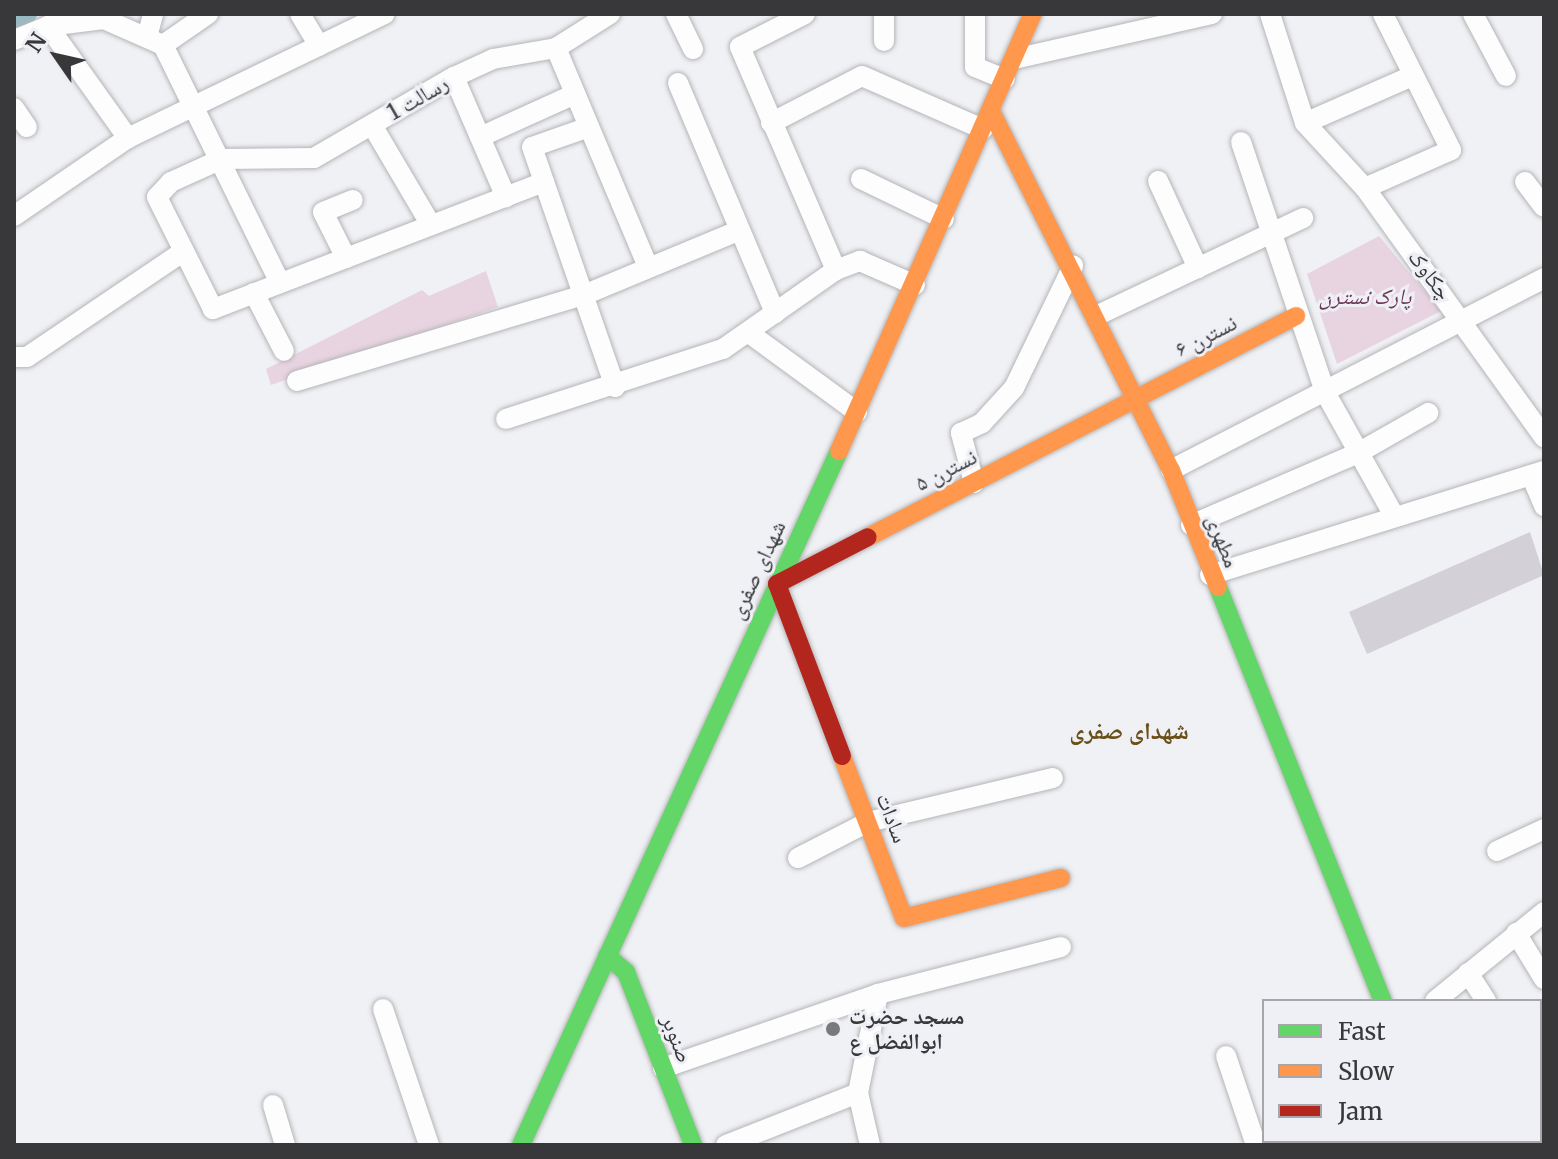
<!DOCTYPE html>
<html>
<head>
<meta charset="utf-8">
<style>
  body { margin:0 }
  #map { position:relative; width:1558px; height:1159px; overflow:hidden; background:#f0f1f5; font-family:Merriweather,"Noto Naskh Arabic",serif }
  div>[style] { position:absolute }
  .green>* { inset:0; background:#e8d4e1 }
  .canal>* { height:18px; margin:-9px; padding:0 9px; transform-origin:9px; border-radius:9px; background:#97bac3 }
  .building>* { inset:0; background:#d3d0d8 }
  .roads { filter:drop-shadow(0 0 2px #b5b5b7) drop-shadow(0 0 2px #b5b5b7) }
  .street>* { height:20px; margin:-10px; padding:0 10px; transform-origin:10px; border-radius:10px; background:#fdfdfe }
  .fast>* { height:18px; margin:-9px; padding:0 9px; transform-origin:9px; border-radius:9px; background:#63d668 }
  .slow>* { height:18px; margin:-9px; padding:0 9px; transform-origin:9px; border-radius:9px; background:#ff974d }
  .jam>* { height:18px; margin:-9px; padding:0 9px; transform-origin:9px; border-radius:9px; background:#b3261e }
  .dots>* { width:22px; height:22px; translate:-50% -50%; box-sizing:border-box; border:4px solid #eff0f6; border-radius:50% }
  span { translate:-50% -50%; white-space:nowrap; text-align:center; line-height:1.15; -webkit-text-stroke:6px #eff0f6; paint-order:stroke }
  .street-label { font-size:22px; color:#38383a }
  .park-label { font-size:22px; color:#6b3757; font-style:italic }
  .poi-label { font-size:22px; color:#38383a; font-weight:700 }
  .left { translate:0 -50%; text-align:left }
  .neighbourhood-label { font-size:24px; color:#6a4f16; font-weight:700 }
  .frame { position:absolute; inset:0; border:16px solid #38383a; pointer-events:none }
  .legend { position:absolute; left:1262px; top:999px; width:280px; height:144px; box-sizing:border-box; background:#eff0f6; border:2px solid #a6a6ab; margin:0; padding:10px 14px; list-style:none; font-size:24px; color:#38383a }
  .legend li { display:flex; align-items:center; gap:16px; height:40px }
  .legend b { width:40px; border:2px solid #a6a6ab }
  .north { position:absolute; left:16px; top:16px; width:80px; height:80px; -webkit-text-stroke:6px #eff0f6; paint-order:stroke; rotate:304deg; font-size:22px; font-weight:700; line-height:32px; text-align:center; color:#38383a }
  .north::after { content:''; display:block; margin:auto; width:28px; height:36px; background:#38383a; clip-path:polygon(50% 0,100% 100%,50% 72%,0 100%) }
</style>
</head>
<body>
<div id="map">
  <div class="green">
    <i style="clip-path:polygon(1379px 236px,1441px 311px,1337px 364px,1307px 274px)"></i>
    <i style="clip-path:polygon(486px 271px,498px 307px,271px 385px,266px 369px,422px 290px,429px 296px)"></i>
  </div>
  <div class="canal">
    <i style="left:14px;top:21px;width:16px;rotate:-27deg"></i>
  </div>
  <div class="building">
    <i style="clip-path:polygon(1530px 532px,1544px 575px,1367px 654px,1349px 612px)"></i>
  </div>
  <div class="roads">
    <div class="street">
      <i style="left:300px;top:14px;width:37px;rotate:59deg"></i>
      <i style="left:676px;top:14px;width:39px;rotate:64deg"></i>
      <i style="left:805px;top:14px;width:73px;rotate:153.1deg"></i>
      <i style="left:740px;top:47px;width:243px;rotate:66.7deg"></i>
      <i style="left:884px;top:14px;width:27px;rotate:90deg"></i>
      <i style="left:975px;top:14px;width:53px;rotate:90deg"></i>
      <i style="left:975px;top:67px;width:32px;rotate:22deg"></i>
      <i style="left:1270px;top:14px;width:114px;rotate:72.2deg"></i>
      <i style="left:1305px;top:123px;width:88px;rotate:47.3deg"></i>
      <i style="left:1365px;top:188px;width:307px;rotate:54.3deg"></i>
      <i style="left:1473px;top:14px;width:70px;rotate:62deg"></i>
      <i style="left:48px;top:26px;width:138px;rotate:54.5deg"></i>
      <i style="left:147px;top:37px;width:24px;rotate:-75deg"></i>
      <i style="left:14px;top:40px;width:37px;rotate:-22deg"></i>
      <i style="left:48px;top:26px;width:56px;rotate:-7.1deg"></i>
      <i style="left:104px;top:19px;width:64px;rotate:23.8deg"></i>
      <i style="left:163px;top:45px;width:265px;rotate:63.8deg"></i>
      <i style="left:163px;top:45px;width:55px;rotate:-34.6deg"></i>
      <i style="left:556px;top:48px;width:238px;rotate:67.2deg"></i>
      <i style="left:1014px;top:59px;width:203px;rotate:-12.8deg"></i>
      <i style="left:454px;top:77px;width:131px;rotate:66.6deg"></i>
      <i style="left:678px;top:83px;width:250px;rotate:67.1deg"></i>
      <i style="left:14px;top:108px;width:23px;rotate:56deg"></i>
      <i style="left:771px;top:123px;width:102px;rotate:-27.3deg"></i>
      <i style="left:862px;top:76px;width:132px;rotate:23.7deg"></i>
      <i style="left:1305px;top:123px;width:117px;rotate:-23.7deg"></i>
      <i style="left:372px;top:125px;width:116px;rotate:59.5deg"></i>
      <i style="left:589px;top:127px;width:60px;rotate:160.7deg"></i>
      <i style="left:532px;top:147px;width:254px;rotate:70.9deg"></i>
      <i style="left:480px;top:137px;width:104px;rotate:-24.4deg"></i>
      <i style="left:1241px;top:142px;width:264px;rotate:71.4deg"></i>
      <i style="left:1325px;top:392px;width:143px;rotate:60.8deg"></i>
      <i style="left:861px;top:179px;width:92px;rotate:25.7deg"></i>
      <i style="left:1158px;top:181px;width:96px;rotate:65.3deg"></i>
      <i style="left:544px;top:182px;width:355px;rotate:159deg"></i>
      <i style="left:213px;top:309px;width:125px;rotate:-116.6deg"></i>
      <i style="left:157px;top:197px;width:21px;rotate:-47deg"></i>
      <i style="left:171px;top:182px;width:56px;rotate:-24.3deg"></i>
      <i style="left:222px;top:159px;width:92px;rotate:-0.6deg"></i>
      <i style="left:314px;top:158px;width:162px;rotate:-30.1deg"></i>
      <i style="left:454px;top:77px;width:43px;rotate:-24.8deg"></i>
      <i style="left:493px;top:59px;width:64px;rotate:-9.9deg"></i>
      <i style="left:556px;top:48px;width:64px;rotate:-32.2deg"></i>
      <i style="left:1525px;top:182px;width:31px;rotate:53deg"></i>
      <i style="left:1365px;top:188px;width:94px;rotate:-23.8deg"></i>
      <i style="left:1451px;top:150px;width:152px;rotate:-116.6deg"></i>
      <i style="left:14px;top:216px;width:138px;rotate:-34.4deg"></i>
      <i style="left:128px;top:138px;width:285px;rotate:-25.8deg"></i>
      <i style="left:346px;top:258px;width:51px;rotate:-116.6deg"></i>
      <i style="left:323px;top:212px;width:32px;rotate:-22deg"></i>
      <i style="left:254px;top:293px;width:65px;rotate:62.7deg"></i>
      <i style="left:1098px;top:315px;width:227px;rotate:-25.3deg"></i>
      <i style="left:749px;top:333px;width:134px;rotate:36.2deg"></i>
      <i style="left:14px;top:357px;width:13px"></i>
      <i style="left:27px;top:357px;width:189px;rotate:-34deg"></i>
      <i style="left:297px;top:381px;width:300px;rotate:-16.7deg"></i>
      <i style="left:584px;top:295px;width:167px;rotate:-22.6deg"></i>
      <i style="left:506px;top:419px;width:228px;rotate:-17.9deg"></i>
      <i style="left:723px;top:349px;width:138px;rotate:-35deg"></i>
      <i style="left:836px;top:270px;width:26px;rotate:-21deg"></i>
      <i style="left:860px;top:261px;width:60px;rotate:23.6deg"></i>
      <i style="left:1171px;top:470px;width:420px;rotate:-27.2deg"></i>
      <i style="left:1531px;top:475px;width:34px;rotate:67deg"></i>
      <i style="left:974px;top:483px;width:52px;rotate:-104.6deg"></i>
      <i style="left:961px;top:433px;width:23px;rotate:-25deg"></i>
      <i style="left:982px;top:423px;width:47px;rotate:-47.6deg"></i>
      <i style="left:1014px;top:388px;width:136px;rotate:-64.2deg"></i>
      <i style="left:1191px;top:525px;width:182px;rotate:-23.3deg"></i>
      <i style="left:1358px;top:453px;width:81px;rotate:-29.7deg"></i>
      <i style="left:1210px;top:575px;width:350px;rotate:-17.3deg"></i>
      <i style="left:1497px;top:851px;width:52px;rotate:-25.1deg"></i>
      <i style="left:798px;top:858px;width:79px;rotate:-27.2deg"></i>
      <i style="left:868px;top:822px;width:190px;rotate:-13.4deg"></i>
      <i style="left:1516px;top:933px;width:54px;rotate:58.7deg"></i>
      <i style="left:1468px;top:973px;width:33px;rotate:57deg"></i>
      <i style="left:1435px;top:1001px;width:141px;rotate:-39.2deg"></i>
      <i style="left:383px;top:1009px;width:144px;rotate:71.3deg"></i>
      <i style="left:1226px;top:1056px;width:94px;rotate:71.4deg"></i>
      <i style="left:663px;top:1068px;width:227px;rotate:-19deg"></i>
      <i style="left:878px;top:994px;width:189px;rotate:-14.4deg"></i>
      <i style="left:273px;top:1105px;width:42px;rotate:73.3deg"></i>
      <i style="left:726px;top:1145px;width:142px;rotate:-21.5deg"></i>
      <i style="left:870px;top:1145px;width:53px;rotate:-103deg"></i>
      <i style="left:858px;top:1093px;width:101px;rotate:-78.6deg"></i>
    </div>
    <div class="fast">
      <i style="left:1218px;top:587px;width:446px;rotate:68.3deg"></i>
      <i style="left:607px;top:956px;width:25px;rotate:40deg"></i>
      <i style="left:626px;top:972px;width:186px;rotate:68.8deg"></i>
      <i style="left:521px;top:1145px;width:763px;rotate:-65.38deg"></i>
    </div>
    <div class="slow">
      <i style="left:991px;top:111px;width:402px;rotate:63.4deg"></i>
      <i style="left:1171px;top:470px;width:126px;rotate:68.1deg"></i>
      <i style="left:839px;top:451px;width:478px;rotate:-66.1deg"></i>
      <i style="left:868px;top:537px;width:482px;rotate:-27.3deg"></i>
      <i style="left:842px;top:756px;width:173px;rotate:69.1deg"></i>
      <i style="left:904px;top:918px;width:162px;rotate:-14.3deg"></i>
      <i style="left:1447px;top:1141px;width:4px;rotate:76deg"></i>
    </div>
    <div class="jam">
      <i style="left:842px;top:756px;width:184px;rotate:-110.7deg"></i>
      <i style="left:777px;top:584px;width:102px;rotate:-27.3deg"></i>
    </div>
  </div>
  <div class="dots">
    <i style="left:833px;top:1029px;background:#78797b"></i>
  </div>
  <div class="street-label">
    <span style="left:418px;top:98px;rotate:-30deg">رسالت 1</span>
    <span style="left:1430px;top:275px;rotate:53deg">چکاوک</span>
    <span style="left:1206px;top:336px;rotate:-27deg">نسترن ۶</span>
    <span style="left:946px;top:470px;rotate:-27deg">نسترن ۵</span>
    <span style="left:1223px;top:541px;rotate:69deg">مطهری</span>
    <span style="left:757px;top:570px;rotate:-65deg">شهدای صفری</span>
    <span style="left:892px;top:818px;rotate:69deg">سادات</span>
    <span style="left:677px;top:1039px;rotate:69deg">صنوبر</span>
  </div>
  <div class="park-label">
    <span style="left:1365px;top:297px">پارک نسترن</span>
  </div>
  <div class="poi-label">
    <span class="left" style="left:849px;top:1029px">مسجد حضرت<br>ابوالفضل ع</span>
  </div>
  <div class="neighbourhood-label">
    <span style="left:1129px;top:731px">شهدای صفری</span>
  </div>
  <div class="frame"></div>
  <ul class="legend">
  <li><b style="height:10px;background:#63d668"></b>Fast</li>
  <li><b style="height:10px;background:#ff974d"></b>Slow</li>
  <li><b style="height:10px;background:#b3261e"></b>Jam</li>
  </ul>
  <div class="north">N</div>
</div>
</body>
</html>
